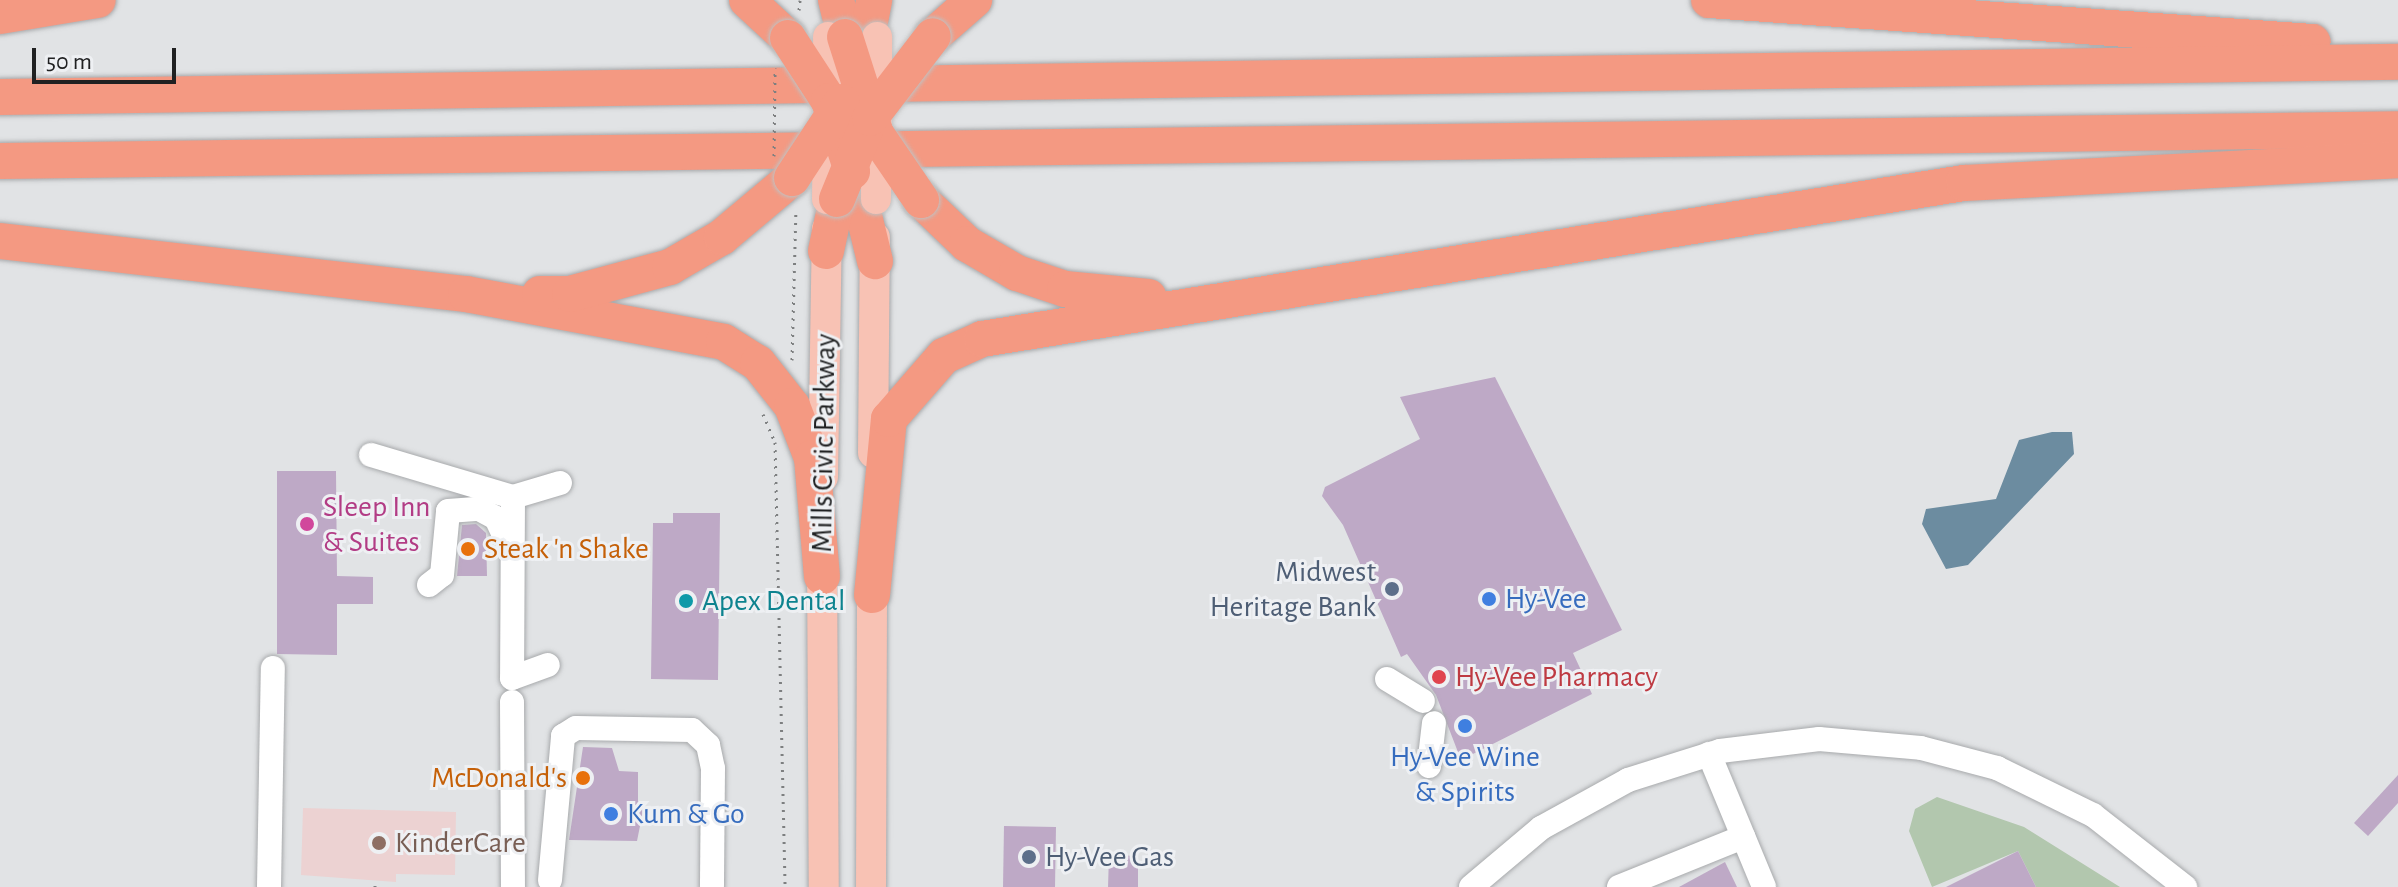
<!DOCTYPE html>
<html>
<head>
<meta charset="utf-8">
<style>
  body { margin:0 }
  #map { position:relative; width:2398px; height:887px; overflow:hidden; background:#e1e3e5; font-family:"Alegreya Sans",sans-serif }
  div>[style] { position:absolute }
  .industrial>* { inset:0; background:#ecd2d2 }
  .green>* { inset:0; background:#b2c7ae }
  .water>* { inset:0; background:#6c8ca0 }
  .building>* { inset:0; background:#bea9c6 }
  .path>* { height:3px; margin-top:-1.5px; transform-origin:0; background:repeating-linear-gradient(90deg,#7d7f80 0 2px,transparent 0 8px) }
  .roads { filter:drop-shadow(0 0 2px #a8aaac) drop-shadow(0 0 2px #a8aaac) }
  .minor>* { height:24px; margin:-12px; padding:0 12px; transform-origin:12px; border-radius:12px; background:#fff }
  .major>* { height:30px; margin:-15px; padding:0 15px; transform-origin:15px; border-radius:15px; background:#f8c2b4 }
  .highway>* { height:36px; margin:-18px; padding:0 18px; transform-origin:18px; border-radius:18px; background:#f49982 }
  .path-bridge>* { height:3px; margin-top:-1.5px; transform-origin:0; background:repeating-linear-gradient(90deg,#7d7f80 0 2px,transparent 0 8px) }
  .bridges { filter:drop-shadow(0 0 2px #c1c1c1) drop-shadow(0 0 2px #c1c1c1) }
  .major-bridge>* { height:30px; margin:-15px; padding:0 15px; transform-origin:15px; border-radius:15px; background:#f8c2b4 }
  .highway-bridge>* { height:36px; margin:-18px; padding:0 18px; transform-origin:18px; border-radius:18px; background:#f49982 }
  .dots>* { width:22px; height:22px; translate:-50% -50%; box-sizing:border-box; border:4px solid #eef0f3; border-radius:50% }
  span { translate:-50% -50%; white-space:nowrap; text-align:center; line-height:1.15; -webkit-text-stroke:6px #eef0f3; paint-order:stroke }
  .street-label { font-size:30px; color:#202122 }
  .hotel-label { font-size:30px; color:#b23c85 }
  .left { translate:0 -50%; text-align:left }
  .food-label { font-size:30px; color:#c56008 }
  .right { translate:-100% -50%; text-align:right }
  .service-label { font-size:30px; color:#4e5e75 }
  .shop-label { font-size:30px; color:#366cbe }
  .culture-label { font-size:30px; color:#0d838f }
  .health-label { font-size:30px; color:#be3a42 }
  .education-label { font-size:30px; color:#785e54 }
  .scale { position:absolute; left:32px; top:48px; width:144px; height:36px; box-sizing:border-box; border:4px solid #202122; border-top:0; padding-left:10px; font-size:24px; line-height:28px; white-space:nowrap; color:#202122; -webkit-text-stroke:6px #eef0f3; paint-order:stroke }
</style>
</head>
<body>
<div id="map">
  <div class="industrial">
    <i style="clip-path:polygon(303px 808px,456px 812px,455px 875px,396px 874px,396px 882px,301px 875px)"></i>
  </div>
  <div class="green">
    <i style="clip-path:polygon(1937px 797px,2024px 827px,2120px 887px,2036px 887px,2018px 851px,1932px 887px,1909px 831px,1915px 809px)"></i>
  </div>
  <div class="water">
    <i style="clip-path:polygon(2052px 432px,2072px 432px,2074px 454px,1968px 565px,1946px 569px,1922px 524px,1926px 509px,1996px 499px,2019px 440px)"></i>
  </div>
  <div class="building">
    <i style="clip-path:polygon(1495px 377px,1622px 630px,1573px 653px,1592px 694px,1461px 760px,1436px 695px,1407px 654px,1401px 657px,1343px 525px,1322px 496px,1325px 487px,1420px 439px,1400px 397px)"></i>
    <i style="clip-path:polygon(277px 471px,336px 471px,337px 576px,373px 577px,373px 604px,337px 604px,337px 655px,277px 654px)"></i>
    <i style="clip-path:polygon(673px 513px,720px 513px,718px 680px,651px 679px,653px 523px,673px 523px)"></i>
    <i style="clip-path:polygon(476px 524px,486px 533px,487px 576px,457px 576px,462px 525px)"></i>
    <i style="clip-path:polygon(583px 747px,612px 748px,619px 771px,638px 772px,638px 801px,645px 801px,637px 841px,569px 840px)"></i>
    <i style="clip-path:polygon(2398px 775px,2398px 803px,2368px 836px,2354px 823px)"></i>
    <i style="clip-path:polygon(1004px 826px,1056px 827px,1055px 887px,1003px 887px)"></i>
    <i style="clip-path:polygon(2018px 851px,2036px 887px,1946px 887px)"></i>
    <i style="clip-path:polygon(1109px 855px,1138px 856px,1138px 887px,1108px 887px)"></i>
    <i style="clip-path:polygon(1725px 862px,1737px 887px,1679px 887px)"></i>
  </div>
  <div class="path">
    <i style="left:799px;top:10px;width:10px;rotate:-84deg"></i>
    <i style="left:792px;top:360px;width:148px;rotate:-88.5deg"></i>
    <i style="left:763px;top:414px;width:30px;rotate:67deg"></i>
    <i style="left:775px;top:442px;width:445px;rotate:88.7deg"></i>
    <i style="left:375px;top:887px;width:6px;rotate:-90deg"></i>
  </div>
  <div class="roads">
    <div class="minor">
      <i style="left:371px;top:455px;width:148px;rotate:16.5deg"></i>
      <i style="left:513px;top:497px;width:181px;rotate:90.3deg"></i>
      <i style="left:512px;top:678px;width:38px;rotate:-20deg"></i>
      <i style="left:513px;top:497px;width:49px;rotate:-16.6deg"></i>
      <i style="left:429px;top:585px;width:16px;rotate:-38deg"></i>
      <i style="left:442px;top:575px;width:64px;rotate:-84.6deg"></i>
      <i style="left:448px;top:511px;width:31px;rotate:-4deg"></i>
      <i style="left:479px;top:509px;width:19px;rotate:28deg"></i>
      <i style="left:496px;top:518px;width:31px;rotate:65deg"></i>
      <i style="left:1387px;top:679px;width:42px;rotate:31.4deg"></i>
      <i style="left:512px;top:702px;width:185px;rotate:89.7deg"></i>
      <i style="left:1709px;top:754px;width:144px;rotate:67.5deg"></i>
      <i style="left:1429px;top:766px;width:43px;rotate:-83.4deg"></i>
      <i style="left:550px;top:880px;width:145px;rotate:-84.8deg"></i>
      <i style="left:563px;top:736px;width:15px;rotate:-32deg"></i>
      <i style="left:576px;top:728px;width:116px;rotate:1deg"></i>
      <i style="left:692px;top:730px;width:22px;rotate:43deg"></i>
      <i style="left:708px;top:745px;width:24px;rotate:78deg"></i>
      <i style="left:713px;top:768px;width:119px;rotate:90.5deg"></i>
      <i style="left:269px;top:887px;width:219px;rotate:-89deg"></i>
      <i style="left:1471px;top:887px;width:92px;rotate:-40.1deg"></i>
      <i style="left:1541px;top:828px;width:99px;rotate:-28.9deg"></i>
      <i style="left:1628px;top:780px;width:96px;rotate:-17.5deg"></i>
      <i style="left:1720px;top:751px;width:100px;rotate:-6.9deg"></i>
      <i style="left:1819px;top:739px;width:102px;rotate:5deg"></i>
      <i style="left:1921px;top:748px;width:79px;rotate:14.7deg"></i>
      <i style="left:1997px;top:768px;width:107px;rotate:26.1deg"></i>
      <i style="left:2093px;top:815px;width:117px;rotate:38deg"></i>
      <i style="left:1619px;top:887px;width:134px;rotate:-22deg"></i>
    </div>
    <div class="major">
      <i style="left:873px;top:453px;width:216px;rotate:-89.5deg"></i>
      <i style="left:823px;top:477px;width:248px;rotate:-89.1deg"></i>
      <i style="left:822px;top:553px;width:334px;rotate:89.7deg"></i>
      <i style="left:871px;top:887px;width:314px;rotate:-89.8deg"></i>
    </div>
    <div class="highway">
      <i style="left:747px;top:0;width:56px;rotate:42.8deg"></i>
      <i style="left:836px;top:0;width:38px;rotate:76deg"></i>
      <i style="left:1709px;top:0;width:605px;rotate:3.98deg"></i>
      <i style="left:0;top:16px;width:99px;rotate:-9.3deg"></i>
      <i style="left:933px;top:36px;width:55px;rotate:-41.3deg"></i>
      <i style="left:867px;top:37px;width:38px;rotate:-79deg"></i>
      <i style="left:0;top:97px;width:2398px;rotate:-0.84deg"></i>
      <i style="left:0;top:161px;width:2398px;rotate:-0.76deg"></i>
      <i style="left:860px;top:199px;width:64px;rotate:76.4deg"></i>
      <i style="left:921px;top:200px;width:64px;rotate:43.7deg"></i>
      <i style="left:967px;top:244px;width:58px;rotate:30.1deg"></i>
      <i style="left:1017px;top:273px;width:51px;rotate:18.4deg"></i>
      <i style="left:1065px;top:289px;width:84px;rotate:5.4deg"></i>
      <i style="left:0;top:241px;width:469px;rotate:6.5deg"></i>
      <i style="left:466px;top:294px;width:262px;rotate:10.5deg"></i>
      <i style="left:724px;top:342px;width:40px;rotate:32deg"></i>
      <i style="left:758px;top:363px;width:55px;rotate:51.7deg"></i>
      <i style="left:792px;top:406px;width:56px;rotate:69deg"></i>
      <i style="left:812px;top:458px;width:119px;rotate:85.2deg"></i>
      <i style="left:826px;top:251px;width:53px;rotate:-78.1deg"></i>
      <i style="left:540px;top:294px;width:30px"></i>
      <i style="left:570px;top:294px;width:104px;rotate:-15.1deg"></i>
      <i style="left:670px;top:267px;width:60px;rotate:-30deg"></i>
      <i style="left:722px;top:237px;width:92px;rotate:-40.1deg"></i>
      <i style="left:872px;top:595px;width:177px;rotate:-84.5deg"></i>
      <i style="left:889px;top:419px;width:84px;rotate:-48.9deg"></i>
      <i style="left:944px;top:356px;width:42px;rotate:-24.1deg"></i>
      <i style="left:982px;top:339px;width:994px;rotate:-9.03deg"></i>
      <i style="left:1964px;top:183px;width:435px;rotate:-3deg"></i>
    </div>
  </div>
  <div class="path-bridge">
    <i style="left:774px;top:156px;width:88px;rotate:-89.3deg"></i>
  </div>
  <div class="bridges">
    <div class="major-bridge">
      <i style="left:828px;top:37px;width:64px;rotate:89.1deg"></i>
      <i style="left:827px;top:199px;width:73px;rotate:-89.2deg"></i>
      <i style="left:876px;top:199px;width:162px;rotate:-89.6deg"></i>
    </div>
    <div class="highway-bridge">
      <i style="left:845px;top:37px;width:102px;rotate:72.3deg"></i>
      <i style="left:876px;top:134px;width:80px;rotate:55.7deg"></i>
      <i style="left:788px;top:38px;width:75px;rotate:56.9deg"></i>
      <i style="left:829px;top:101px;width:74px;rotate:71.8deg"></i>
      <i style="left:792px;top:178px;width:91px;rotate:-56.7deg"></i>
      <i style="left:837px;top:199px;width:87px;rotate:-67.8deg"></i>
      <i style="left:870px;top:118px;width:103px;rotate:-52.5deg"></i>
    </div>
  </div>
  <div class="dots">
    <i style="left:307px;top:524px;background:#d1479c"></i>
    <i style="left:468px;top:549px;background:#e8710a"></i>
    <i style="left:1392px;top:589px;background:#5c6f8a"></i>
    <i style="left:1489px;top:599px;background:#3f7fe0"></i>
    <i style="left:686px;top:601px;background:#0f9aa8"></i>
    <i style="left:1439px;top:677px;background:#e0444e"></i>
    <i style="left:1465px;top:726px;background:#3f7fe0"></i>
    <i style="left:583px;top:778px;background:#e8710a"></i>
    <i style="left:611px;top:814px;background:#3f7fe0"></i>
    <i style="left:379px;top:843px;background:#8d6e63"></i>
    <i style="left:1029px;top:857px;background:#5c6f8a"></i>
  </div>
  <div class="street-label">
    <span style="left:824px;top:443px;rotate:-89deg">Mills Civic Parkway</span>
  </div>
  <div class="hotel-label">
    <span class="left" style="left:323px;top:524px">Sleep Inn<br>&amp; Suites</span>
  </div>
  <div class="food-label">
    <span class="left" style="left:484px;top:549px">Steak 'n Shake</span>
    <span class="right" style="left:567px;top:778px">McDonald's</span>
  </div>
  <div class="service-label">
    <span class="right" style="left:1376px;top:589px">Midwest<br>Heritage Bank</span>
    <span class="left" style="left:1045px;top:857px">Hy-Vee Gas</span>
  </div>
  <div class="shop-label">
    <span class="left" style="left:1505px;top:599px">Hy-Vee</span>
    <span style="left:1465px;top:774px">Hy-Vee Wine<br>&amp; Spirits</span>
    <span class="left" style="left:627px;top:814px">Kum &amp; Go</span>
  </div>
  <div class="culture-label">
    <span class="left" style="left:702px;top:601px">Apex Dental</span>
  </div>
  <div class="health-label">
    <span class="left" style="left:1455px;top:677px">Hy-Vee Pharmacy</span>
  </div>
  <div class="education-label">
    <span class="left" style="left:395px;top:843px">KinderCare</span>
  </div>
  <div class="scale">50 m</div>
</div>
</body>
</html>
